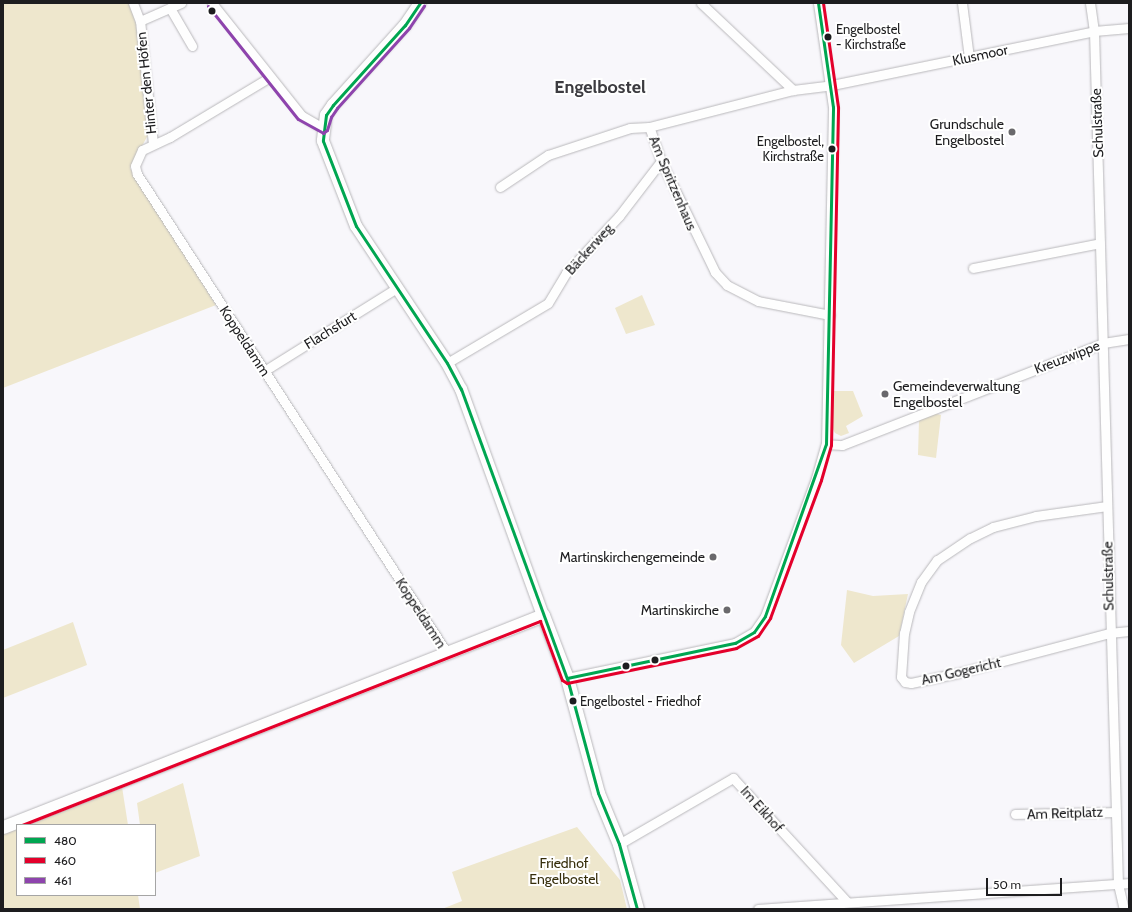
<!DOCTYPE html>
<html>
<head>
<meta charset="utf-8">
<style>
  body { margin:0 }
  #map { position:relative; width:1132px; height:912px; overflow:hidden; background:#f8f7fb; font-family:Cabin,sans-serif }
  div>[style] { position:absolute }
  .green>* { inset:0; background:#eee7cd }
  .roads { filter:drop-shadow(0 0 1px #b9b8bb) drop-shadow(0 0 1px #b9b8bb) }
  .minor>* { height:9px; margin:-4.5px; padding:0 4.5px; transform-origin:4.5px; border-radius:4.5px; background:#fefefe }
  .tertiary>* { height:12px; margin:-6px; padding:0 6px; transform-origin:6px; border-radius:6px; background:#fefefe }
  .secondary>* { height:13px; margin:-6.5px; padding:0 6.5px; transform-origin:6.5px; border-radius:6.5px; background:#fefefe }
  .bus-1>* { height:3px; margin:-1.5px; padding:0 1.5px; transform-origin:1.5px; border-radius:1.5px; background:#00a651 }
  .bus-2>* { height:3px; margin:-1.5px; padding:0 1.5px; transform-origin:1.5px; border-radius:1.5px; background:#e4002b }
  .bus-3>* { height:3px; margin:-1.5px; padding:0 1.5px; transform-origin:1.5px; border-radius:1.5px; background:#8e44ad }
  .dots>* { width:11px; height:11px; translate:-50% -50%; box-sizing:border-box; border:2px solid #fff; border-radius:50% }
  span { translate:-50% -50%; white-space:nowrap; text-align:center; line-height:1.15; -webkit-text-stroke:4px #fff; paint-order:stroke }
  .bus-label { font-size:13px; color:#1d1d1f }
  .left { translate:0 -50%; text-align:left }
  .right { translate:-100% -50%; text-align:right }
  .street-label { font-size:14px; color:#1d1d1f }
  .poi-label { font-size:14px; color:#1d1d1f }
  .park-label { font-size:14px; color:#362e0b }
  .district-label { font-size:18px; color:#3c3b40; font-weight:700 }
  .frame { position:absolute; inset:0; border:4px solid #1d1d1f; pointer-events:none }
  .legend { position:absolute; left:16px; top:824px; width:140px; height:72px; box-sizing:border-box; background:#fff; border:1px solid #a5a5a5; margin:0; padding:5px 7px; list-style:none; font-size:12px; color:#1d1d1f }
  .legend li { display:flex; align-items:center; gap:8px; height:20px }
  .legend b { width:20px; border:1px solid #a5a5a5 }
  .scale { position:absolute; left:986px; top:878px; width:76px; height:18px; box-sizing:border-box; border:2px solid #1d1d1f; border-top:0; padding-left:5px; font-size:12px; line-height:14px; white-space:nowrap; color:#1d1d1f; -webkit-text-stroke:3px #fff; paint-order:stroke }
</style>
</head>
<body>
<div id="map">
  <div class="green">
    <i style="clip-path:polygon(3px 3px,129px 3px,136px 24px,148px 135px,130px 168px,216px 305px,3px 388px)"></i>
    <i style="clip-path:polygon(642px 295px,655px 325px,626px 334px,615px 308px)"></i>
    <i style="clip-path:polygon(833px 391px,853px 391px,863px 416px,846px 426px,849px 433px,841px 436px,835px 433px,832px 427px)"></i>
    <i style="clip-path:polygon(930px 412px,941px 415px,936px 458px,918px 455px,919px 421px)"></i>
    <i style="clip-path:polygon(847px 590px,873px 596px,908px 594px,899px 636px,854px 663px,841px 645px)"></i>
    <i style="clip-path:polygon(73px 622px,87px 665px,3px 698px,3px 650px)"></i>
    <i style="clip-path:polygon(183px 783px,200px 856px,155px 873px,155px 825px,140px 825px,137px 803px)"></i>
    <i style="clip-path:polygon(122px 787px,128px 825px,26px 825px)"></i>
    <i style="clip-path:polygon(577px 827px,620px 880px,627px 909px,442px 909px,462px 901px,452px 872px)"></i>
    <i style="clip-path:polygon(17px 828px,17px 895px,138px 895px,140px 909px,3px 909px,3px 834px)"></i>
  </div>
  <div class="roads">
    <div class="minor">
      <i style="left:133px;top:3px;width:19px;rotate:69deg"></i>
      <i style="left:212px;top:3px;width:144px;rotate:51.5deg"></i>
      <i style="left:302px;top:116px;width:24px;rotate:30deg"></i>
      <i style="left:701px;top:3px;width:127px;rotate:43.4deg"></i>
      <i style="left:962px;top:3px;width:55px;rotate:82.7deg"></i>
      <i style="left:1090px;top:3px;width:28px;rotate:82deg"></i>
      <i style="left:1094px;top:31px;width:853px;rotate:88.39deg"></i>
      <i style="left:1118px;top:884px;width:26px;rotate:77deg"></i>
      <i style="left:170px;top:8px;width:44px;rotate:59.9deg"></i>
      <i style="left:270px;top:77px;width:117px;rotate:149deg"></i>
      <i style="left:170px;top:137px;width:31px;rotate:155deg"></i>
      <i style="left:142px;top:150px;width:17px;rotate:114deg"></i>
      <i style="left:135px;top:166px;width:8px;rotate:76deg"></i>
      <i style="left:137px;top:174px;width:571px;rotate:57.09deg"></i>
      <i style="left:153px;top:144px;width:124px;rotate:-96deg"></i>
      <i style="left:140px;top:21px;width:45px;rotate:-23.7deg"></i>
      <i style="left:500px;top:187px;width:58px;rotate:-33.7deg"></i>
      <i style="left:548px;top:155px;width:86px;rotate:-18.2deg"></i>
      <i style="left:630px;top:128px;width:19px;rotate:-3deg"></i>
      <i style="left:973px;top:268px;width:129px;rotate:-11.1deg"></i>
      <i style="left:830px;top:315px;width:73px;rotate:-169deg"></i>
      <i style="left:758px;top:301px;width:35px;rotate:-153deg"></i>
      <i style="left:727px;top:285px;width:18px;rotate:-133deg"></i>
      <i style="left:715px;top:272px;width:123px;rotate:-115.9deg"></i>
      <i style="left:661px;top:161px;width:36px;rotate:-109deg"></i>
      <i style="left:649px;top:127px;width:149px;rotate:-14.4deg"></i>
      <i style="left:793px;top:90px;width:39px;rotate:-7deg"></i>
      <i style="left:832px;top:85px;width:268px;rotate:-11.6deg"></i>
      <i style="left:1094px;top:31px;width:35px;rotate:-5deg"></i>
      <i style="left:447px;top:363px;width:117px;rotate:-30.7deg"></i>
      <i style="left:548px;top:303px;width:35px;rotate:-59deg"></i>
      <i style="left:566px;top:273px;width:78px;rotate:-47.1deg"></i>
      <i style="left:619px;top:216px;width:69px;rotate:-52.6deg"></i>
      <i style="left:264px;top:371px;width:157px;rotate:-32deg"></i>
      <i style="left:826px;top:444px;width:16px;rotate:4deg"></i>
      <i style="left:842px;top:445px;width:280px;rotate:-21.3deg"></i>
      <i style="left:1103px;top:343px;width:26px;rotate:-9deg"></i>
      <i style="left:1107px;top:506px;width:72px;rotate:172deg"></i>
      <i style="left:1036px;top:516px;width:44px;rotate:165.7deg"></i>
      <i style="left:993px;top:527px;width:25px;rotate:154deg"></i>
      <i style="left:970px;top:538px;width:40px;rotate:146deg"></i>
      <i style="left:937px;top:560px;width:27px;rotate:126deg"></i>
      <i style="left:921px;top:582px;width:32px;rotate:112deg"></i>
      <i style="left:909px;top:612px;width:22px;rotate:103deg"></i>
      <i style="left:904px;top:633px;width:44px;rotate:93.9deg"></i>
      <i style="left:901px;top:677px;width:6px;rotate:51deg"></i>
      <i style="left:905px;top:682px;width:6px;rotate:9deg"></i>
      <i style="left:911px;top:683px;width:48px;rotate:-12deg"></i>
      <i style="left:958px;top:673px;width:156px;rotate:-14.8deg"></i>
      <i style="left:1109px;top:633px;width:20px;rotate:-6deg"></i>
      <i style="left:567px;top:678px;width:172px;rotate:-11.8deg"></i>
      <i style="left:735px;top:643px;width:22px;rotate:-30deg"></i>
      <i style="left:754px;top:632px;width:19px;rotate:-55deg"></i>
      <i style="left:765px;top:616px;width:147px;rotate:-69.7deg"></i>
      <i style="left:816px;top:478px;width:35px;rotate:-74deg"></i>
      <i style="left:826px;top:444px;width:337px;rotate:-88.8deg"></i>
      <i style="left:833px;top:107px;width:105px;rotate:-98.2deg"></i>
      <i style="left:1015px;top:814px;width:101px;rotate:-1.1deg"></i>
      <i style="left:619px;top:844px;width:132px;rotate:-30.1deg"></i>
      <i style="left:733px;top:778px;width:168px;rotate:47.4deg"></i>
      <i style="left:758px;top:909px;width:372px;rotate:-4deg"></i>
    </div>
    <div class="tertiary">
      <i style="left:420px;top:3px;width:27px;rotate:124deg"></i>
      <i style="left:405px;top:25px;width:108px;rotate:132deg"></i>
      <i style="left:333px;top:105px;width:12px;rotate:125deg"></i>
      <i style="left:326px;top:115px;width:26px;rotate:97deg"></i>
      <i style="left:323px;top:141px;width:91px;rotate:68.8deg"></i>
      <i style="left:356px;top:226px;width:164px;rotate:56.4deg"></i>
      <i style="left:447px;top:363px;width:30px;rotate:62deg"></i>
      <i style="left:461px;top:389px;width:240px;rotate:70.1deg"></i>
    </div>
    <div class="secondary">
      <i style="left:3px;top:827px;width:580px;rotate:-21.43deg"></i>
      <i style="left:543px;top:615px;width:67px;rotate:69.1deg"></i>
      <i style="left:567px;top:678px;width:119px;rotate:74.9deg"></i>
      <i style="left:598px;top:793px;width:55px;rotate:67.6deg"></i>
      <i style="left:619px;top:844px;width:67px;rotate:74.5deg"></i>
    </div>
  </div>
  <div class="bus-1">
    <i style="left:420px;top:3px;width:27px;rotate:124deg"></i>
    <i style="left:405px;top:25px;width:108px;rotate:132deg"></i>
    <i style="left:333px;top:105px;width:12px;rotate:125deg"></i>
    <i style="left:326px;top:115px;width:26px;rotate:97deg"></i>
    <i style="left:323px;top:141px;width:91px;rotate:68.8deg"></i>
    <i style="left:356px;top:226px;width:164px;rotate:56.4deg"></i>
    <i style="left:447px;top:363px;width:30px;rotate:62deg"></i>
    <i style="left:461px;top:389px;width:308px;rotate:69.9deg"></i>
    <i style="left:567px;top:678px;width:119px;rotate:74.9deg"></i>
    <i style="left:598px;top:793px;width:55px;rotate:67.6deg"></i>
    <i style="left:619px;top:844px;width:67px;rotate:74.5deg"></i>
    <i style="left:567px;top:678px;width:172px;rotate:-11.8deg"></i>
    <i style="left:735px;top:643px;width:22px;rotate:-30deg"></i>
    <i style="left:754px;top:632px;width:19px;rotate:-55deg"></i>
    <i style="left:765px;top:616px;width:182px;rotate:-70.5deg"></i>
    <i style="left:826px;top:444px;width:337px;rotate:-88.8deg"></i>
    <i style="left:833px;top:107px;width:105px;rotate:-98.2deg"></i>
  </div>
  <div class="bus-2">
    <i style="left:22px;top:825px;width:557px;rotate:-21.5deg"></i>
    <i style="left:540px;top:621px;width:63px;rotate:69.6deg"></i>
    <i style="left:562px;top:680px;width:6px;rotate:31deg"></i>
    <i style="left:567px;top:683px;width:173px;rotate:-11.7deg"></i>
    <i style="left:736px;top:648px;width:25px;rotate:-29deg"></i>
    <i style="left:758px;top:636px;width:22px;rotate:-56deg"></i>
    <i style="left:770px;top:618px;width:147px;rotate:-69.7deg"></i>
    <i style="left:821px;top:480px;width:36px;rotate:-74deg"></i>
    <i style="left:831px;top:445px;width:338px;rotate:-88.8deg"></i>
    <i style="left:838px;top:107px;width:105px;rotate:-98.2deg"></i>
  </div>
  <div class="bus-3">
    <i style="left:208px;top:6px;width:144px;rotate:51.5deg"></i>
    <i style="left:298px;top:119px;width:29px;rotate:29deg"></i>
    <i style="left:323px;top:133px;width:5px;rotate:-37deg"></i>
    <i style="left:327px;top:130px;width:14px;rotate:-73deg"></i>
    <i style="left:331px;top:117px;width:11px;rotate:-56deg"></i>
    <i style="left:337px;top:108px;width:108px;rotate:-48deg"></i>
    <i style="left:409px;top:28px;width:27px;rotate:-56deg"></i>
  </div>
  <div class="dots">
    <i style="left:212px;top:11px;background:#1d1d1f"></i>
    <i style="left:828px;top:37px;background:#1d1d1f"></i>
    <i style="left:1012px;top:132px;background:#6a696c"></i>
    <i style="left:832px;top:149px;background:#1d1d1f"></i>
    <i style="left:885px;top:394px;background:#6a696c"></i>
    <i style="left:713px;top:557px;background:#6a696c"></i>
    <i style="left:727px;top:610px;background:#6a696c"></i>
    <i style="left:655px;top:660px;background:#1d1d1f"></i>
    <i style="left:626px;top:666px;background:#1d1d1f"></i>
    <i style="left:573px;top:701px;background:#1d1d1f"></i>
  </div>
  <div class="bus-label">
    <span class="left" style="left:836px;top:37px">Engelbostel<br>- Kirchstraße</span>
    <span class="right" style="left:824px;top:149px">Engelbostel,<br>Kirchstraße</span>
    <span class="left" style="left:580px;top:701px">Engelbostel - Friedhof</span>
  </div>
  <div class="street-label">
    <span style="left:980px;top:55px;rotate:-12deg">Klusmoor</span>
    <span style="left:146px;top:83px;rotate:-96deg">Hinter den Höfen</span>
    <span style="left:1097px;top:123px;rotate:-92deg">Schulstraße</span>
    <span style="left:673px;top:183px;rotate:67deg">Am Spritzenhaus</span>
    <span style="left:589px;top:249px;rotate:-48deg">Bäckerweg</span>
    <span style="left:330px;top:330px;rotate:-32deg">Flachsfurt</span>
    <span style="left:245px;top:341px;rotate:57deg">Koppeldamm</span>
    <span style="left:1067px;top:357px;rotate:-21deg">Kreuzwippe</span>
    <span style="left:1108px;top:576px;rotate:-91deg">Schulstraße</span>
    <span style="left:421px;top:613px;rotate:57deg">Koppeldamm</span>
    <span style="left:961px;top:671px;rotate:-13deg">Am Gogericht</span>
    <span style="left:762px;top:809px;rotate:48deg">Im Eikhof</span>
    <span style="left:1065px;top:813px;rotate:-2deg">Am Reitplatz</span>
  </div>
  <div class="poi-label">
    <span class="right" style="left:1004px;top:132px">Grundschule<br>Engelbostel</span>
    <span class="left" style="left:893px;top:394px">Gemeindeverwaltung<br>Engelbostel</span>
    <span class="right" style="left:705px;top:557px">Martinskirchengemeinde</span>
    <span class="right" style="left:719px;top:610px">Martinskirche</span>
  </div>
  <div class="park-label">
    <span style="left:564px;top:871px">Friedhof<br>Engelbostel</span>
  </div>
  <div class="district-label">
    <span style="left:600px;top:87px">Engelbostel</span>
  </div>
  <div class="frame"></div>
  <ul class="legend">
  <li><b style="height:5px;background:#00a651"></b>480</li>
  <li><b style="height:5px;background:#e4002b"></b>460</li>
  <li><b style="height:5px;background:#8e44ad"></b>461</li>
  </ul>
  <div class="scale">50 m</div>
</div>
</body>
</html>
